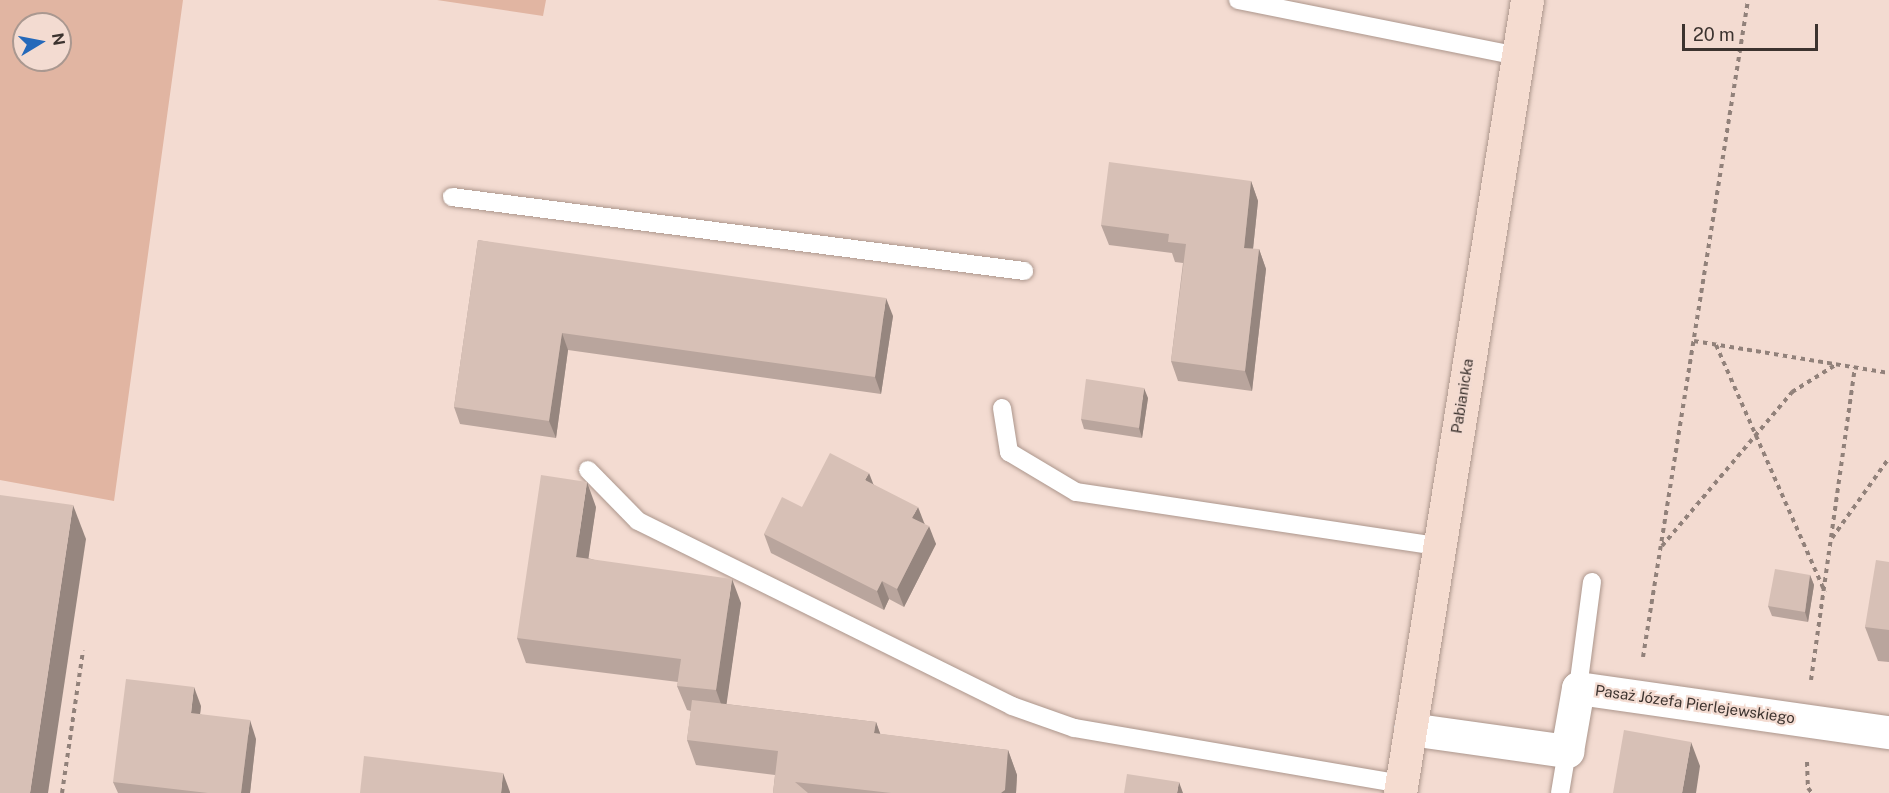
<!DOCTYPE html>
<html>
<head>
<meta charset="utf-8">
<style>
  body { margin:0 }
  #map { position:relative; width:1889px; height:793px; overflow:hidden; background:#f3dbd1; font-family:"Public Sans",sans-serif }
  div>[style] { position:absolute }
  .green>* { inset:0; background:#e1b5a2 }
  .path>* { height:4px; margin-top:-2px; transform-origin:0; background:repeating-linear-gradient(90deg,#91817a 0 4.5px,transparent 0 9px) }
  .roads { filter:drop-shadow(0 0 2px #ac968c) drop-shadow(0 0 2px #ac968c) }
  .lane>* { height:18px; margin:-9px; padding:0 9px; transform-origin:9px; border-radius:9px; background:#fff }
  .street>* { height:33px; margin:-16.5px; padding:0 16.5px; transform-origin:16.5px; border-radius:16.5px; background:#fff }
  .secondary>* { height:33px; margin:-16.5px; padding:0 16.5px; transform-origin:16.5px; border-radius:16.5px; background:#f5dcd0 }
  .wall>* { inset:0; background:#b9a59d }
  .shaded-wall>* { inset:0; background:#96867f }
  .building>* { inset:0; background:#d7c0b6 }
  span { translate:-50% -50%; white-space:nowrap; text-align:center; line-height:1.15; -webkit-text-stroke:4.5px #f3dbd1; paint-order:stroke }
  .street-label { font-size:15px; color:#3c332f }
  .north { position:absolute; left:12px; top:12px; width:60px; height:60px; box-sizing:border-box; background:#f3dbd1; border:2px solid #aa9890; border-radius:50%; rotate:80deg; font-size:16px; font-weight:700; line-height:24px; text-align:center; color:#3c332f }
  .north::after { content:''; display:block; margin:auto; width:21px; height:27px; background:#2569ba; clip-path:polygon(50% 0,100% 100%,50% 72%,0 100%) }
  .scale { position:absolute; left:1682px; top:24px; width:136px; height:27px; box-sizing:border-box; border:3px solid #3c332f; border-top:0; padding-left:8px; font-size:18px; line-height:21px; white-space:nowrap; color:#3c332f; -webkit-text-stroke:4px #f3dbd1; paint-order:stroke }
</style>
</head>
<body>
<div id="map">
  <div class="green">
    <i style="clip-path:polygon(evenodd,0 0,183px 0,114px 501px,0 480px,0 0,24px 24px,60px 24px,60px 60px,24px 60px,24px 24px)"></i>
    <i style="clip-path:polygon(437px 0,546px 0,543px 16px)"></i>
  </div>
  <div class="path">
    <i style="left:1694px;top:341px;width:198px;rotate:9.3deg"></i>
    <i style="left:1716px;top:345px;width:270px;rotate:66.2deg"></i>
    <i style="left:1832px;top:538px;width:98px;rotate:-54.5deg"></i>
    <i style="left:1662px;top:546px;width:202px;rotate:-49.8deg"></i>
    <i style="left:1792px;top:392px;width:53px;rotate:-31.9deg"></i>
    <i style="left:1643px;top:657px;width:665px;rotate:-80.92deg"></i>
    <i style="left:1811px;top:680px;width:316px;rotate:-82deg"></i>
    <i style="left:1807px;top:762px;width:26px;rotate:88deg"></i>
    <i style="left:1808px;top:788px;width:6px;rotate:51deg"></i>
    <i style="left:62px;top:793px;width:144px;rotate:-81.6deg"></i>
  </div>
  <div class="roads">
    <div class="lane">
      <i style="left:1238px;top:0;width:286px;rotate:11.3deg"></i>
      <i style="left:452px;top:197px;width:577px;rotate:7.37deg"></i>
      <i style="left:1002px;top:408px;width:45px;rotate:81deg"></i>
      <i style="left:1009px;top:452px;width:78px;rotate:30.8deg"></i>
      <i style="left:1076px;top:492px;width:365px;rotate:8.5deg"></i>
      <i style="left:588px;top:470px;width:71px;rotate:45.6deg"></i>
      <i style="left:638px;top:521px;width:417px;rotate:26.3deg"></i>
      <i style="left:1012px;top:706px;width:66px;rotate:19.5deg"></i>
      <i style="left:1074px;top:728px;width:333px;rotate:9.7deg"></i>
      <i style="left:1578px;top:688px;width:107px;rotate:-82.5deg"></i>
      <i style="left:1560px;top:793px;width:43px;rotate:-80.5deg"></i>
    </div>
    <div class="street">
      <i style="left:1410px;top:729px;width:159px;rotate:8deg"></i>
      <i style="left:1567px;top:751px;width:64px;rotate:-80.1deg"></i>
      <i style="left:1578px;top:688px;width:314px;rotate:8.1deg"></i>
    </div>
    <div class="secondary">
      <i style="left:1400px;top:793px;width:803px;rotate:-80.9deg"></i>
    </div>
  </div>
  <div class="wall">
    <i style="clip-path:polygon(1251px 181px,1258px 201px,1253px 249px,1259px 249px,1266px 269px,1252px 391px,1178px 381px,1171px 361px,1183px 263px,1175px 262px,1172px 253px,1109px 245px,1101px 225px)"></i>
    <i style="clip-path:polygon(478px 240px,893px 316px,881px 394px,568px 350px,556px 438px,460px 424px,454px 407px)"></i>
    <i style="clip-path:polygon(1148px 398px,1142px 438px,1084px 429px,1081px 419px)"></i>
    <i style="clip-path:polygon(873px 484px,924px 523px,936px 544px,904px 607px,889px 599px,884px 610px,771px 553px,764px 534px,802px 507px)"></i>
    <i style="clip-path:polygon(596px 507px,588px 558px,741px 603px,726px 704px,876px 722px,880px 734px,1008px 750px,1017px 775px,1016px 793px,773px 793px,775px 775px,696px 765px,687px 740px,691px 711px,687px 710px,677px 686px,678px 682px,526px 663px,517px 638px)"></i>
    <i style="clip-path:polygon(1889px 562px,1889px 662px,1878px 661px,1865px 627px)"></i>
    <i style="clip-path:polygon(1810px 575px,1814px 585px,1808px 622px,1772px 616px,1768px 606px)"></i>
    <i style="clip-path:polygon(201px 706px,200px 714px,256px 739px,250px 793px,118px 793px,113px 782px)"></i>
  </div>
  <div class="shaded-wall">
    <i style="clip-path:polygon(1251px 181px,1258px 201px,1251px 268px,1244px 248px)"></i>
    <i style="clip-path:polygon(1259px 249px,1266px 269px,1252px 391px,1245px 371px)"></i>
    <i style="clip-path:polygon(886px 298px,893px 316px,881px 394px,875px 377px)"></i>
    <i style="clip-path:polygon(562px 333px,568px 350px,556px 438px,549px 421px)"></i>
    <i style="clip-path:polygon(1144px 388px,1148px 398px,1142px 438px,1139px 428px)"></i>
    <i style="clip-path:polygon(869px 473px,876px 491px,865px 480px)"></i>
    <i style="clip-path:polygon(587px 482px,596px 507px,585px 582px,576px 557px)"></i>
    <i style="clip-path:polygon(73px 505px,86px 539px,48px 793px,30px 793px)"></i>
    <i style="clip-path:polygon(918px 507px,925px 525px,912px 518px)"></i>
    <i style="clip-path:polygon(929px 526px,936px 544px,904px 607px,897px 589px)"></i>
    <i style="clip-path:polygon(1810px 575px,1814px 585px,1808px 622px,1805px 612px)"></i>
    <i style="clip-path:polygon(732px 579px,741px 603px,725px 715px,716px 690px)"></i>
    <i style="clip-path:polygon(882px 581px,889px 599px,884px 610px,877px 591px)"></i>
    <i style="clip-path:polygon(194px 687px,201px 706px,198px 732px,191px 713px)"></i>
    <i style="clip-path:polygon(250px 720px,256px 739px,250px 793px,241px 793px)"></i>
    <i style="clip-path:polygon(876px 722px,885px 747px,874px 733px)"></i>
    <i style="clip-path:polygon(1691px 742px,1700px 766px,1696px 793px,1682px 793px)"></i>
    <i style="clip-path:polygon(1008px 750px,1017px 775px,1016px 793px,1001px 793px)"></i>
    <i style="clip-path:polygon(503px 773px,510px 792px,510px 793px,501px 793px)"></i>
    <i style="clip-path:polygon(1179px 782px,1183px 793px,1177px 793px)"></i>
  </div>
  <div class="building">
    <i style="clip-path:polygon(1109px 162px,1251px 181px,1244px 248px,1259px 249px,1245px 371px,1171px 361px,1186px 244px,1168px 242px,1169px 234px,1101px 225px)"></i>
    <i style="clip-path:polygon(478px 240px,886px 298px,875px 377px,562px 333px,549px 421px,454px 407px)"></i>
    <i style="clip-path:polygon(1086px 379px,1144px 388px,1139px 428px,1081px 419px)"></i>
    <i style="clip-path:polygon(830px 453px,869px 473px,865px 480px,918px 507px,912px 518px,929px 526px,897px 589px,882px 581px,877px 591px,764px 534px,782px 497px,802px 507px)"></i>
    <i style="clip-path:polygon(541px 475px,587px 482px,576px 557px,732px 579px,716px 690px,677px 686px,681px 659px,517px 638px)"></i>
    <i style="clip-path:polygon(0 495px,73px 505px,30px 793px,0 793px)"></i>
    <i style="clip-path:polygon(1876px 560px,1889px 562px,1889px 630px,1865px 627px)"></i>
    <i style="clip-path:polygon(1775px 569px,1810px 575px,1805px 612px,1768px 606px)"></i>
    <i style="clip-path:polygon(126px 679px,194px 687px,191px 713px,250px 720px,241px 793px,208px 793px,113px 782px)"></i>
    <i style="clip-path:polygon(692px 700px,876px 722px,874px 733px,1008px 750px,1005px 790px,1001px 793px,891px 793px,795px 782px,808px 793px,773px 793px,778px 751px,687px 740px)"></i>
    <i style="clip-path:polygon(1624px 730px,1691px 742px,1682px 793px,1613px 793px)"></i>
    <i style="clip-path:polygon(364px 756px,503px 773px,501px 793px,360px 793px)"></i>
    <i style="clip-path:polygon(1127px 774px,1179px 782px,1177px 793px,1124px 793px)"></i>
  </div>
  <div class="street-label">
    <span style="left:1462px;top:396px;rotate:-81deg">Pabianicka</span>
    <span style="left:1695px;top:704px;rotate:8deg">Pasaż Józefa Pierlejewskiego</span>
  </div>
  <div class="north">N</div>
  <div class="scale">20 m</div>
</div>
</body>
</html>
